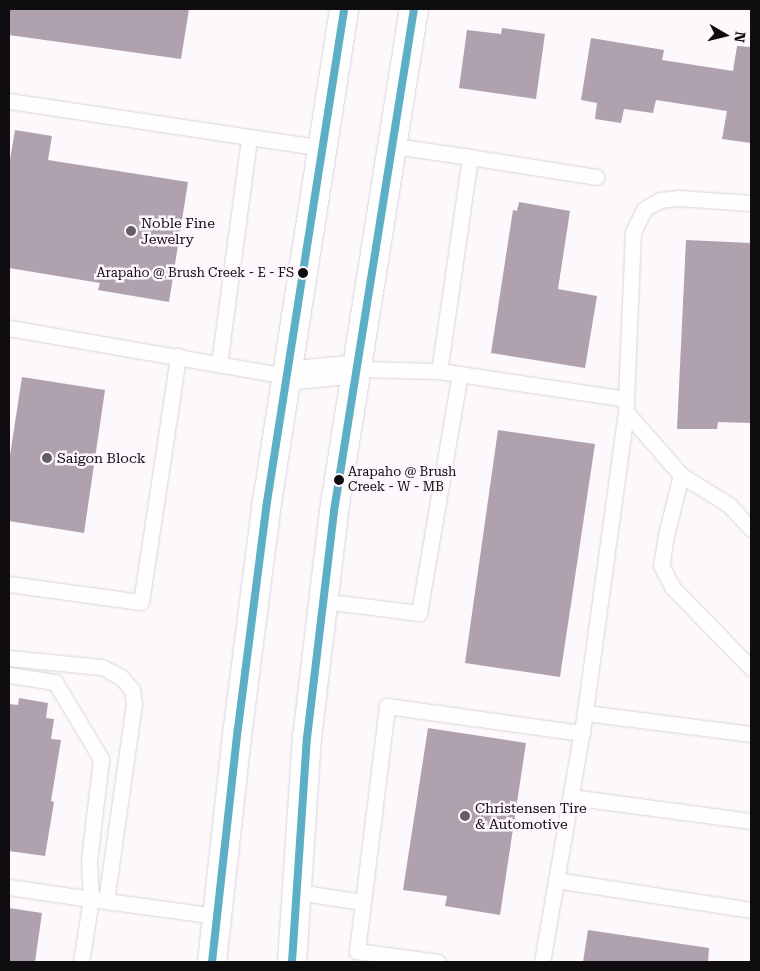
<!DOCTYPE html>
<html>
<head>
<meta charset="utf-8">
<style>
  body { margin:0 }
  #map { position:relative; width:760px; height:971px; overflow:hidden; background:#fcf8fb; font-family:"Roboto Serif",serif }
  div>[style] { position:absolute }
  .building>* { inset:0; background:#afa1ad }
  .roads { filter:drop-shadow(0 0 1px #d9d5d8) drop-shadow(0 0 1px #d9d5d8) }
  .service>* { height:15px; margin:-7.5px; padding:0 7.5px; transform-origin:7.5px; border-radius:7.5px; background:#fffefe }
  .secondary>* { height:28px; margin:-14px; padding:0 14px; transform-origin:14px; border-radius:14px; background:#fffefe }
  .bus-1>* { height:8px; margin:-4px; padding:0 4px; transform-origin:4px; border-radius:4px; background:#5dafc7 }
  .dots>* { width:14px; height:14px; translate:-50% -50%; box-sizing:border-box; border:2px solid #fef6fc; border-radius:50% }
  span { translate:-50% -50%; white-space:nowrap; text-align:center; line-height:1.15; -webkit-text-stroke:5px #fef6fc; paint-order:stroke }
  .bus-label { font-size:13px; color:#0f0d0f }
  .right { translate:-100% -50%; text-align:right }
  .left { translate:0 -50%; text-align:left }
  .poi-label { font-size:14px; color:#0f0d0f }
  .frame { position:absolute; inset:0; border:10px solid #0f0d0f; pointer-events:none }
  .north { position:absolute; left:700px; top:10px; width:50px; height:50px; -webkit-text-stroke:4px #fef6fc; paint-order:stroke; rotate:98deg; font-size:14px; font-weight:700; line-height:20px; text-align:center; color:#0f0d0f }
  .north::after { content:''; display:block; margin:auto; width:18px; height:22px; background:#0f0d0f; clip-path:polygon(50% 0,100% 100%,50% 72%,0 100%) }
</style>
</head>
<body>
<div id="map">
  <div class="building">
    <i style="clip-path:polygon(9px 9px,189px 9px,181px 59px,9px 35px)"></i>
    <i style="clip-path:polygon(502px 28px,545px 34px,536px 99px,459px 88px,467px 30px,501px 34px)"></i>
    <i style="clip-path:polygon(591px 38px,664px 50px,662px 60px,733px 71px,737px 46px,751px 47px,751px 143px,722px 139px,727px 111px,656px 100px,653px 113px,624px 109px,621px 123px,595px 119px,597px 103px,581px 100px)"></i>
    <i style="clip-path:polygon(15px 130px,52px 136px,48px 160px,188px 182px,169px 302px,98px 290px,100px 283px,9px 268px,9px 166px)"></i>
    <i style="clip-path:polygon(519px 202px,570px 211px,558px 289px,597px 296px,585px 368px,491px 353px,513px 210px,517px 211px)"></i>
    <i style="clip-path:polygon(686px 240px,751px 243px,751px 423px,718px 422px,717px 429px,677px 429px)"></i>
    <i style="clip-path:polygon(22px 377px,105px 390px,84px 533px,9px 521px,9px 462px)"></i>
    <i style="clip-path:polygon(498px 430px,595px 444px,560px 677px,465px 663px)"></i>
    <i style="clip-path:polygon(19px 698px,48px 703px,46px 718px,54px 719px,51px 739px,61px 740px,51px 801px,54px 802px,45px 856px,9px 851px,9px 704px,18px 705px)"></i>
    <i style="clip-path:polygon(428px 728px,526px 743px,500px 915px,445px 906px,447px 896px,403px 890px)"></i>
    <i style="clip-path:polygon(9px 908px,42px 913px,35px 962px,9px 962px)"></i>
    <i style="clip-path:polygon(588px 930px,709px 948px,708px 962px,583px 962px)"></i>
  </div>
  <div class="roads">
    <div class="service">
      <i style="left:9px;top:101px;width:317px;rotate:8.5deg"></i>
      <i style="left:394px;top:146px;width:77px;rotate:8.2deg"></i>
      <i style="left:470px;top:157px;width:216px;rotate:98.2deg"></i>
      <i style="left:470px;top:157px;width:128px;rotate:9deg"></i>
      <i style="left:9px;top:328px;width:281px;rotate:9.8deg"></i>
      <i style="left:219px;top:364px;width:228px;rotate:-82.4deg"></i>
      <i style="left:357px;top:369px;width:82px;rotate:1.4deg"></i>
      <i style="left:439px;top:371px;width:189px;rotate:8.5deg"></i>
      <i style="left:626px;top:399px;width:13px;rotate:90deg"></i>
      <i style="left:626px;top:412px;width:304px;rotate:97.8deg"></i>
      <i style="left:626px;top:399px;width:167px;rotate:-87.6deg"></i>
      <i style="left:633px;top:232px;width:25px;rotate:-64deg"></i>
      <i style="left:644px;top:209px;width:18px;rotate:-29deg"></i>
      <i style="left:660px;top:200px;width:18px;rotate:-6deg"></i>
      <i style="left:678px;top:198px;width:73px;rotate:3.9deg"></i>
      <i style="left:626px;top:412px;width:84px;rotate:48.9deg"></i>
      <i style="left:681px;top:475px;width:57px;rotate:32deg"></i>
      <i style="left:729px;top:505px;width:33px;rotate:47deg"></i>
      <i style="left:681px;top:475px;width:62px;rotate:104deg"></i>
      <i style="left:666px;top:535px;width:30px;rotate:99deg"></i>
      <i style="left:661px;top:565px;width:25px;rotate:63deg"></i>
      <i style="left:672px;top:587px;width:113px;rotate:45.7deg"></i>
      <i style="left:9px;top:584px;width:133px;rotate:7.8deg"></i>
      <i style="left:141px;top:602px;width:249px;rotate:-81.4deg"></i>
      <i style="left:323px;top:601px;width:97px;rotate:7.1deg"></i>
      <i style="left:419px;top:613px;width:242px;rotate:-80.3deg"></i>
      <i style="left:9px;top:658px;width:93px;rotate:5.5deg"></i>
      <i style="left:102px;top:667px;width:21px;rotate:28deg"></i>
      <i style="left:121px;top:677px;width:17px;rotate:50deg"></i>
      <i style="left:132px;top:690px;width:14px;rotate:82deg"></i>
      <i style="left:134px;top:704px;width:198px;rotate:98.1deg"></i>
      <i style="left:9px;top:675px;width:47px;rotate:8.7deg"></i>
      <i style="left:55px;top:682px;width:90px;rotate:59.1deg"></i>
      <i style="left:101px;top:759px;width:102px;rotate:96.8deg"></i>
      <i style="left:89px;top:860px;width:39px;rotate:87deg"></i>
      <i style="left:91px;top:899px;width:83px;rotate:-171.7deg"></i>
      <i style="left:571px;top:797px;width:182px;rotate:7.6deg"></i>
      <i style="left:556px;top:880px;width:197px;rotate:8.7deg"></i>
      <i style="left:297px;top:892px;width:66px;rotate:8.7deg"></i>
      <i style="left:81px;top:962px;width:64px;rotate:-81deg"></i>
      <i style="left:91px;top:899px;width:127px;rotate:7.7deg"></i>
      <i style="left:438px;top:962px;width:82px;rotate:-172.3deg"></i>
      <i style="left:357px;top:951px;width:247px;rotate:-83deg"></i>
      <i style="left:387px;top:706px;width:197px;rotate:7.9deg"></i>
      <i style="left:542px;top:962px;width:253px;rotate:-80.2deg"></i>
      <i style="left:585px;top:713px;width:167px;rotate:7.2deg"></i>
    </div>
    <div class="secondary">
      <i style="left:286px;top:376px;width:71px;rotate:-5.6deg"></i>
      <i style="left:212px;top:962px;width:235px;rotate:-83.7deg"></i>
      <i style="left:238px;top:728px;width:228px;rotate:-82.7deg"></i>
      <i style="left:267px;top:502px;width:499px;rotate:-81.1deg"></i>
      <i style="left:292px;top:962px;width:225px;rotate:-86.2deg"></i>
      <i style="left:307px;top:738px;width:229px;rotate:-83.2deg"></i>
      <i style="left:334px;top:511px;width:508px;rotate:-80.95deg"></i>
    </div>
  </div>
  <div class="bus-1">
    <i style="left:212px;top:962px;width:235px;rotate:-83.7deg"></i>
    <i style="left:238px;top:728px;width:228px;rotate:-82.7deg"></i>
    <i style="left:267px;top:502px;width:499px;rotate:-81.1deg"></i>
    <i style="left:292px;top:962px;width:225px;rotate:-86.2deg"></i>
    <i style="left:307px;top:738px;width:229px;rotate:-83.2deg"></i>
    <i style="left:334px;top:511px;width:508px;rotate:-80.95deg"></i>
  </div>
  <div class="dots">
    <i style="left:131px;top:231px;background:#625f62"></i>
    <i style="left:303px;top:273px;background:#0f0d0f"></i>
    <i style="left:47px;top:458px;background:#625f62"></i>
    <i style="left:339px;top:480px;background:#0f0d0f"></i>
    <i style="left:465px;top:816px;background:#625f62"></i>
  </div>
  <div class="bus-label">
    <span class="right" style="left:294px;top:273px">Arapaho @ Brush Creek - E - FS</span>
    <span class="left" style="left:348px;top:480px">Arapaho @ Brush<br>Creek - W - MB</span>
  </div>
  <div class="poi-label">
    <span class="left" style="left:141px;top:231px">Noble Fine<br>Jewelry</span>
    <span class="left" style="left:57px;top:458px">Saigon Block</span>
    <span class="left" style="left:475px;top:816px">Christensen Tire<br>&amp; Automotive</span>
  </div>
  <div class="frame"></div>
  <div class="north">N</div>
</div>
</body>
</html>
